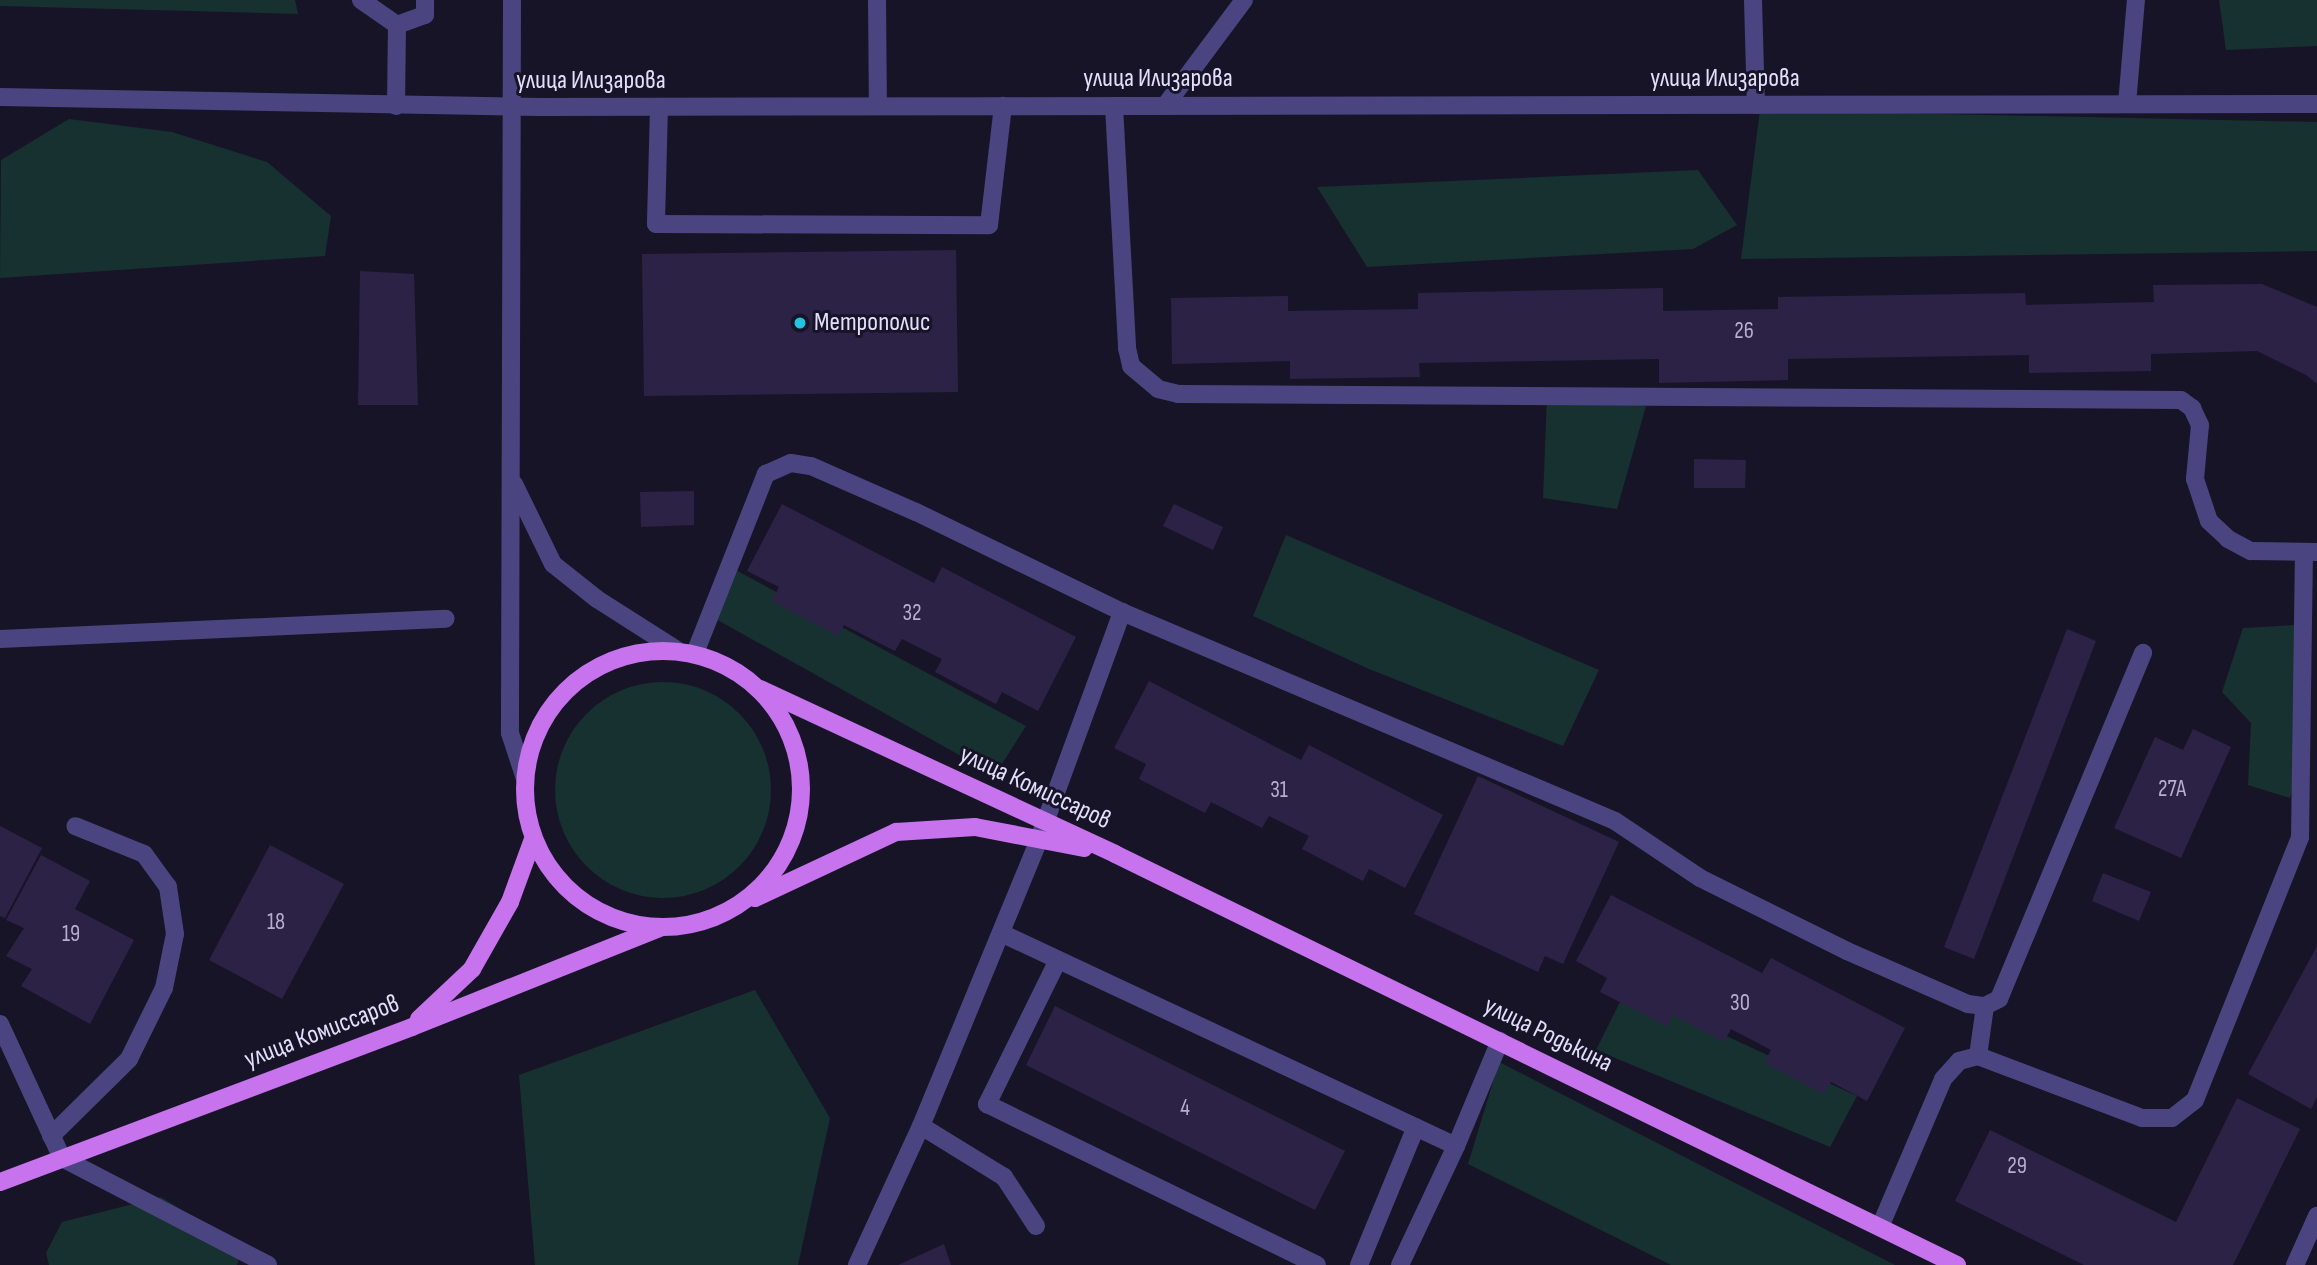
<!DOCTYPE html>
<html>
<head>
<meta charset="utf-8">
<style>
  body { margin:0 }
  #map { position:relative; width:2317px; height:1265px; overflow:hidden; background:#181427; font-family:"Sofia Sans Condensed",sans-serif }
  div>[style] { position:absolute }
  .green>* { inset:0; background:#173030 }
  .round { border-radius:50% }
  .building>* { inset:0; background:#2b2246 }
  .minor>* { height:18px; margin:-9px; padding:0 9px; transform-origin:9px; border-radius:9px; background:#4a4580 }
  .major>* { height:18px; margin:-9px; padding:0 9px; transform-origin:9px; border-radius:9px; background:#c673ed }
  .major>.ring { margin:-9px; padding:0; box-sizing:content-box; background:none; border:18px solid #c673ed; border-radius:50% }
  .dots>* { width:19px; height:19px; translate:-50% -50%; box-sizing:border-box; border:4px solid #181427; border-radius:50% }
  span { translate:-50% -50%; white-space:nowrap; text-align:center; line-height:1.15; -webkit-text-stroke:6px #181427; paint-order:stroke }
  .number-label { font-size:23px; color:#b5afce }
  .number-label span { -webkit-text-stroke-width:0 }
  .street-label { font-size:26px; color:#e3defb }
  .poi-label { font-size:26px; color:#e3defb }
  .left { translate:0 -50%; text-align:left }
</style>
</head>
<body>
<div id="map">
  <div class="green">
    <i style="clip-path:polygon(0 0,295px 0,298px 14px,0 6px)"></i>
    <i style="clip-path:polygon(2219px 0,2317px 0,2317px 46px,2226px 50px)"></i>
    <i style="clip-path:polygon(1760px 110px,2317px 122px,2317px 251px,1741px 259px)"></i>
    <i style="clip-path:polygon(69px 119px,172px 132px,267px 162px,331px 216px,325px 256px,0 278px,1px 160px)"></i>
    <i style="clip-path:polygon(1698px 170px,1737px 225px,1693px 249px,1367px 267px,1317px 187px)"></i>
    <i style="clip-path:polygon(1547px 396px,1646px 406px,1617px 509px,1543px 498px)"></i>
    <i style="clip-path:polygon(1286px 535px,1599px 670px,1563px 746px,1369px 669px,1253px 616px)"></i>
    <i style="clip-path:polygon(730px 567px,1026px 726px,995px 775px,714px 618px)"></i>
    <i style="clip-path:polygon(2295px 625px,2302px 760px,2290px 798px,2248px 785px,2251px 723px,2222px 692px,2243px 628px)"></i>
    <i class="round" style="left:555px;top:682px;width:216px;height:216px"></i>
    <i style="clip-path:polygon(755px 990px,830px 1118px,798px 1265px,535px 1265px,519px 1075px)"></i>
    <i style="clip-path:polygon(1626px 990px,1857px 1096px,1830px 1147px,1596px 1050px)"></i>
    <i style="clip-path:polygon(1499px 1062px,1895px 1265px,1671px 1265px,1468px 1164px)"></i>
    <i style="clip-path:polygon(161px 1197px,243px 1248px,237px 1265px,49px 1265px,46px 1253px,62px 1222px)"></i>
  </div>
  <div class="building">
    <i style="clip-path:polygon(956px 250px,958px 392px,644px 396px,642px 254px)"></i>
    <i style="clip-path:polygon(360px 271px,414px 274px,418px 405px,358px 405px)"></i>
    <i style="clip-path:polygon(2262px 284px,2317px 307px,2317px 384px,2306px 375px,2257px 351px,2151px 354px,2151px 371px,2029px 373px,2029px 355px,1788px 359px,1788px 380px,1659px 383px,1659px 359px,1419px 363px,1420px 377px,1290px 379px,1290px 361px,1172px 364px,1171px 298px,1288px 296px,1288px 311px,1418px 309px,1418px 293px,1663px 288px,1663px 311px,1778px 309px,1778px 297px,2025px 293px,2026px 305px,2154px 302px,2153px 285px)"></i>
    <i style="clip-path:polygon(1694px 459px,1746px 460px,1745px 488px,1694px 488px)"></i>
    <i style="clip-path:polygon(694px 491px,694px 525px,641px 527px,640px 492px)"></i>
    <i style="clip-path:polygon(782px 504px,934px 583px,942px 567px,1076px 637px,1038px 711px,1002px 692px,996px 704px,935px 672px,942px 659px,902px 639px,895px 651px,844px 625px,838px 636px,772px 601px,779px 587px,747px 571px)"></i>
    <i style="clip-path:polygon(1174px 504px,1223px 527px,1213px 550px,1163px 526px)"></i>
    <i style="clip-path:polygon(2067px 629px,2096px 641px,1974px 959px,1944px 947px)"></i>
    <i style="clip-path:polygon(1149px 681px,1301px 760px,1309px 745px,1443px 815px,1405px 888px,1369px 869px,1363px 881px,1302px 849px,1309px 836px,1269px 816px,1262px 828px,1211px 802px,1205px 813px,1139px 779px,1146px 764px,1114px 748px)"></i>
    <i style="clip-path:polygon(2193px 729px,2231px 747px,2181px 858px,2114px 828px,2155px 737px,2183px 750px)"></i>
    <i style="clip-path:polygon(1478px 776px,1619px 842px,1563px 964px,1545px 956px,1538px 972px,1414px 914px)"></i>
    <i style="clip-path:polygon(0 826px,42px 848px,5px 918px,0 916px)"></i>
    <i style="clip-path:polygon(270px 845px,344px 884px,282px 999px,209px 960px)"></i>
    <i style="clip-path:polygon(41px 855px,90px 881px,75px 909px,134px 940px,90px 1024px,21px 986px,32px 969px,6px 956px,24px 928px,6px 920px)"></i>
    <i style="clip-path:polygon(2103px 873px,2151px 892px,2139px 921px,2092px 901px)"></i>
    <i style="clip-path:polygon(1611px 895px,1762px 973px,1771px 958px,1905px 1028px,1867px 1101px,1831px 1082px,1824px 1094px,1764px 1063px,1771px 1050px,1731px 1029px,1724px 1042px,1673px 1015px,1667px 1026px,1600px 992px,1607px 978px,1576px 961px)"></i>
    <i style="clip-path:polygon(2317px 946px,2317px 1097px,2311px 1109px,2248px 1074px)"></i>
    <i style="clip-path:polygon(1055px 1006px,1345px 1151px,1315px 1210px,1026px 1065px)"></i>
    <i style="clip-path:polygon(2237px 1098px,2300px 1129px,2233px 1265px,2084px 1265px,1955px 1201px,1990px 1130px,2176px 1222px)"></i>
    <i style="clip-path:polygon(944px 1244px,951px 1265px,898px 1265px)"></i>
  </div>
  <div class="minor">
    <i style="left:361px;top:0;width:44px;rotate:34.8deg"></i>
    <i style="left:397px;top:25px;width:30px;rotate:-20deg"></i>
    <i style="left:425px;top:15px;width:15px;rotate:-90deg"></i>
    <i style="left:512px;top:0;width:733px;rotate:90.16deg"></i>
    <i style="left:510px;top:733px;width:48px;rotate:71.9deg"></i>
    <i style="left:877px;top:0;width:106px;rotate:89.5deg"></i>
    <i style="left:1753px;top:0;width:105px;rotate:88.4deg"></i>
    <i style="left:0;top:97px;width:541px;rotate:1.06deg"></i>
    <i style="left:541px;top:107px;width:1776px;rotate:-0.1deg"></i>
    <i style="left:2127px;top:104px;width:104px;rotate:-85.1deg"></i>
    <i style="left:396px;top:106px;width:81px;rotate:-89.3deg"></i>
    <i style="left:1114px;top:106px;width:242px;rotate:86.9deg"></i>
    <i style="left:1127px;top:348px;width:18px;rotate:77deg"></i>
    <i style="left:1131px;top:366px;width:35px;rotate:40deg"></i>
    <i style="left:1158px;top:389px;width:21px;rotate:14deg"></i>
    <i style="left:1178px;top:394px;width:1003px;rotate:0.34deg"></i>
    <i style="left:2181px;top:400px;width:14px;rotate:36deg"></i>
    <i style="left:2192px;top:408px;width:19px;rotate:65deg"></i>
    <i style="left:2200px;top:425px;width:54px;rotate:95.3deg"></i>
    <i style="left:2195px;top:479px;width:44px;rotate:71.6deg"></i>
    <i style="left:2209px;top:521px;width:26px;rotate:43deg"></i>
    <i style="left:2228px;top:539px;width:26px;rotate:28deg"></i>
    <i style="left:2251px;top:551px;width:66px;rotate:0.9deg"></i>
    <i style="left:1165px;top:106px;width:132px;rotate:-53.3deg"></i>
    <i style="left:659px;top:107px;width:117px;rotate:91.5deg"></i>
    <i style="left:656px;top:224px;width:333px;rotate:0.2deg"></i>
    <i style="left:989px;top:225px;width:120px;rotate:-83.3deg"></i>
    <i style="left:514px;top:484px;width:89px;rotate:64deg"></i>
    <i style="left:553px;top:564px;width:56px;rotate:38.5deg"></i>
    <i style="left:597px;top:599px;width:95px;rotate:32.5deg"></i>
    <i style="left:0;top:639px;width:446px;rotate:-2.6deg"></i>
    <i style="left:695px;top:653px;width:193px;rotate:-68.4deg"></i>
    <i style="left:766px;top:474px;width:27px;rotate:-24deg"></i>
    <i style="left:791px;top:463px;width:20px;rotate:9deg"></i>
    <i style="left:811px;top:466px;width:115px;rotate:23.7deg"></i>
    <i style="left:916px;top:512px;width:229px;rotate:25.9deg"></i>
    <i style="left:1001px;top:933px;width:502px;rotate:25.09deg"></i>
    <i style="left:1058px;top:960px;width:161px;rotate:116.2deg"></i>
    <i style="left:987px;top:1104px;width:367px;rotate:26deg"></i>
    <i style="left:0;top:1024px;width:148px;rotate:65.2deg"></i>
    <i style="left:62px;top:1158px;width:232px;rotate:27.4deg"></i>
    <i style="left:1978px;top:1056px;width:50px;rotate:-82deg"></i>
    <i style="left:51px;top:1136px;width:110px;rotate:-44.6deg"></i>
    <i style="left:129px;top:1059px;width:79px;rotate:-63.8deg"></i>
    <i style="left:164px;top:988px;width:55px;rotate:-78.5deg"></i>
    <i style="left:175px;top:934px;width:48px;rotate:-98.5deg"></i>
    <i style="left:168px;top:887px;width:41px;rotate:-126deg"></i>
    <i style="left:144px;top:854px;width:74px;rotate:-157.9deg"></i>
    <i style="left:1036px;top:1226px;width:59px;rotate:-123.1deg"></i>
    <i style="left:1004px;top:1177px;width:97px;rotate:-148.4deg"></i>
    <i style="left:921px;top:1126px;width:310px;rotate:-67.6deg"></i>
    <i style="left:1039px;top:839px;width:242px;rotate:-69.9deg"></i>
    <i style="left:1122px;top:612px;width:535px;rotate:22.97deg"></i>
    <i style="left:1615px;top:821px;width:102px;rotate:33.8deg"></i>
    <i style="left:1700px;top:878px;width:164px;rotate:26.4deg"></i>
    <i style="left:1847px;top:951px;width:132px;rotate:23.7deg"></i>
    <i style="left:1968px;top:1004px;width:17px;rotate:7deg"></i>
    <i style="left:1985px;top:1006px;width:16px;rotate:-27deg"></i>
    <i style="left:1999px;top:999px;width:375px;rotate:-67.4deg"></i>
    <i style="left:1880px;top:1227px;width:161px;rotate:-66.9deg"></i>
    <i style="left:1943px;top:1079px;width:24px;rotate:-48deg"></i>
    <i style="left:1959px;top:1061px;width:20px;rotate:-15deg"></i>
    <i style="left:1978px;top:1056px;width:175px;rotate:20.7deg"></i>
    <i style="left:2142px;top:1118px;width:30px"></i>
    <i style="left:2172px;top:1118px;width:29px;rotate:-38deg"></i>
    <i style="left:2195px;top:1100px;width:283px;rotate:-68.2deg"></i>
    <i style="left:2300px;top:837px;width:284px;rotate:-89.2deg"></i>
    <i style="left:857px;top:1265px;width:153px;rotate:-65.3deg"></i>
    <i style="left:1359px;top:1265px;width:149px;rotate:-67.6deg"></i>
    <i style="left:1400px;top:1265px;width:132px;rotate:-64.8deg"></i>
    <i style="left:1456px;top:1146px;width:114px;rotate:-67.3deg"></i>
    <i style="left:2295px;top:1265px;width:54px;rotate:-65.8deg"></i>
  </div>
  <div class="major">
    <i class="ring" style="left:525px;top:651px;width:258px;height:258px"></i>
    <i style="left:760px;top:689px;width:391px;rotate:24.9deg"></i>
    <i style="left:1115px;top:854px;width:937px;rotate:26.02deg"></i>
    <i style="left:755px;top:898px;width:156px;rotate:-25.1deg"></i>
    <i style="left:896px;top:832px;width:79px;rotate:-3.6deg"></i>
    <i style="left:975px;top:827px;width:111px;rotate:10.9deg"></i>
    <i style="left:419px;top:1019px;width:73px;rotate:-43.3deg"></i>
    <i style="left:472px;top:969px;width:77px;rotate:-60.4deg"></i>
    <i style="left:510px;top:902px;width:67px;rotate:-69.9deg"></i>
    <i style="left:0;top:1182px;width:440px;rotate:-20.6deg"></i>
    <i style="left:412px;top:1027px;width:267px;rotate:-21.8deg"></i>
  </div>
  <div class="dots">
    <i style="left:800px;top:323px;background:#23c4e2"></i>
  </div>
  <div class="number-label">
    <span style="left:1744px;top:331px">26</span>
    <span style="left:912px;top:613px">32</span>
    <span style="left:2172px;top:789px">27А</span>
    <span style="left:1279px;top:790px">31</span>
    <span style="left:276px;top:922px">18</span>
    <span style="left:71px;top:934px">19</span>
    <span style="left:1740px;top:1003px">30</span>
    <span style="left:1185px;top:1108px">4</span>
    <span style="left:2017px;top:1166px">29</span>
  </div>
  <div class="street-label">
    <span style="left:1158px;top:79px">улица Илизарова</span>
    <span style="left:1725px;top:79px">улица Илизарова</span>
    <span style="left:591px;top:81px">улица Илизарова</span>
    <span style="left:1035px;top:788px;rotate:25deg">улица Комиссаров</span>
    <span style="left:322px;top:1032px;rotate:-21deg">улица Комиссаров</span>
    <span style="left:1548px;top:1035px;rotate:26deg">улица Родькина</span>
  </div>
  <div class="poi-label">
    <span class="left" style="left:814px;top:323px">Метрополис</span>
  </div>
</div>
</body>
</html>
